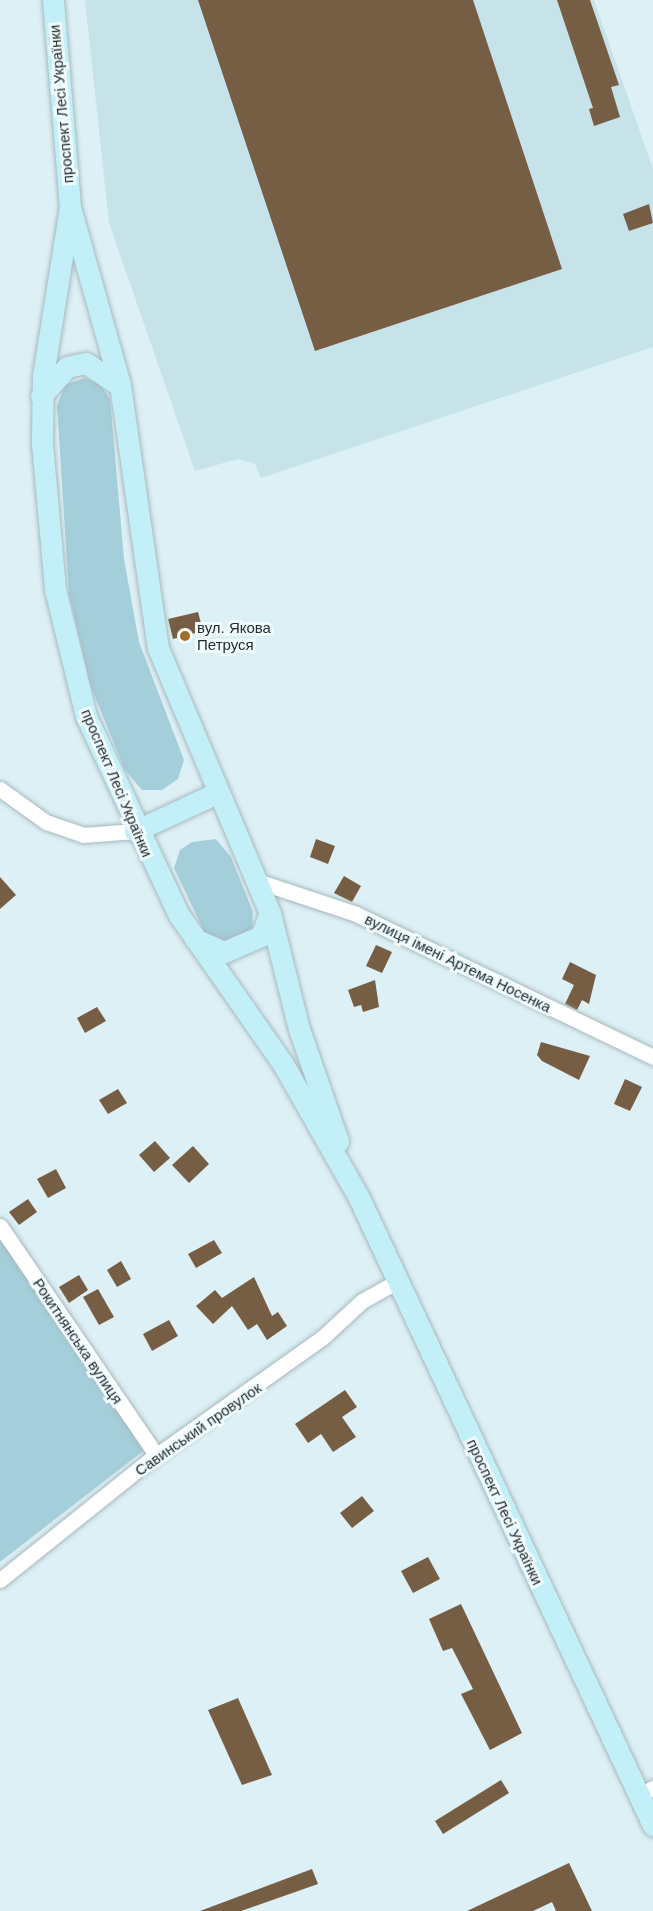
<!DOCTYPE html>
<html>
<head>
<meta charset="utf-8">
<style>
  body { margin:0 }
  #map { position:relative; width:653px; height:1911px; overflow:hidden; background:#ddf0f5; font-family:Helvetica,sans-serif }
  div>[style] { position:absolute }
  .built>* { inset:0; background:#c7e3ea }
  .green>* { inset:0; background:#a4ceda }
  .building>* { inset:0; background:#765e44 }
  .roads { filter:drop-shadow(0 0 2px #a7b9be) drop-shadow(0 0 2px #a7b9be) }
  .street>* { height:15px; margin:-7.5px; padding:0 7.5px; transform-origin:7.5px; border-radius:7.5px; background:#fff }
  .secondary>* { height:21px; margin:-10.5px; padding:0 10.5px; transform-origin:10.5px; border-radius:10.5px; background:#c2eff8 }
  .dots>* { width:16px; height:16px; translate:-50% -50%; box-sizing:border-box; border:3px solid #f0fcff; border-radius:50% }
  span { translate:-50% -50%; white-space:nowrap; text-align:center; line-height:1.15; -webkit-text-stroke:6px #f0fcff; paint-order:stroke }
  .street-label { font-size:15px; color:#242b2d }
  .poi-label { font-size:15px; color:#242b2d }
  .left { translate:0 -50%; text-align:left }
</style>
</head>
<body>
<div id="map">
  <div class="built">
    <i style="clip-path:polygon(85px 0,594px 0,653px 169px,653px 347px,261px 478px,255px 464px,238px 459px,195px 471px,109px 223px)"></i>
  </div>
  <div class="green">
    <i style="clip-path:polygon(84px 378px,99px 383px,110px 399px,124px 559px,139px 642px,184px 760px,178px 779px,162px 790px,142px 790px,125px 770px,91px 687px,69px 594px,57px 405px,65px 385px)"></i>
    <i style="clip-path:polygon(216px 839px,231px 857px,253px 912px,252px 929px,231px 945px,205px 933px,174px 868px,180px 850px,192px 842px)"></i>
    <i style="clip-path:polygon(0 1238px,147px 1448px,0 1562px)"></i>
  </div>
  <div class="building">
    <i style="clip-path:polygon(198px 0,473px 0,562px 269px,315px 351px)"></i>
    <i style="clip-path:polygon(557px 0,590px 0,619px 85px,611px 87px,620px 117px,594px 126px,589px 109px,593px 108px)"></i>
    <i style="clip-path:polygon(649px 204px,653px 223px,629px 231px,623px 214px)"></i>
    <i style="clip-path:polygon(198px 612px,203px 631px,173px 639px,168px 619px)"></i>
    <i style="clip-path:polygon(316px 839px,335px 846px,328px 864px,310px 857px)"></i>
    <i style="clip-path:polygon(344px 876px,361px 886px,352px 902px,334px 893px)"></i>
    <i style="clip-path:polygon(0 877px,16px 895px,0 909px)"></i>
    <i style="clip-path:polygon(376px 945px,392px 952px,382px 973px,366px 966px)"></i>
    <i style="clip-path:polygon(570px 962px,596px 975px,589px 1004px,582px 1000px,577px 1010px,565px 1004px,574px 985px,562px 979px)"></i>
    <i style="clip-path:polygon(375px 980px,379px 1007px,363px 1012px,361px 1005px,354px 1007px,348px 990px)"></i>
    <i style="clip-path:polygon(97px 1007px,106px 1021px,85px 1033px,77px 1018px)"></i>
    <i style="clip-path:polygon(541px 1042px,590px 1056px,579px 1080px,542px 1061px,537px 1055px)"></i>
    <i style="clip-path:polygon(625px 1079px,642px 1087px,630px 1111px,614px 1104px)"></i>
    <i style="clip-path:polygon(118px 1089px,127px 1103px,108px 1114px,99px 1100px)"></i>
    <i style="clip-path:polygon(155px 1141px,170px 1158px,154px 1172px,139px 1155px)"></i>
    <i style="clip-path:polygon(193px 1146px,209px 1164px,189px 1183px,172px 1165px)"></i>
    <i style="clip-path:polygon(56px 1169px,66px 1188px,48px 1198px,37px 1179px)"></i>
    <i style="clip-path:polygon(28px 1199px,37px 1212px,19px 1225px,9px 1212px)"></i>
    <i style="clip-path:polygon(214px 1240px,222px 1253px,196px 1268px,188px 1254px)"></i>
    <i style="clip-path:polygon(121px 1261px,131px 1279px,117px 1287px,107px 1270px)"></i>
    <i style="clip-path:polygon(79px 1275px,88px 1290px,69px 1303px,59px 1287px)"></i>
    <i style="clip-path:polygon(254px 1277px,272px 1316px,278px 1312px,287px 1326px,267px 1340px,257px 1324px,248px 1330px,232px 1306px,213px 1324px,196px 1306px,215px 1290px,222px 1298px)"></i>
    <i style="clip-path:polygon(98px 1289px,114px 1317px,99px 1325px,83px 1297px)"></i>
    <i style="clip-path:polygon(169px 1320px,178px 1336px,152px 1351px,143px 1334px)"></i>
    <i style="clip-path:polygon(345px 1390px,357px 1407px,342px 1417px,356px 1437px,333px 1452px,321px 1434px,308px 1443px,295px 1424px)"></i>
    <i style="clip-path:polygon(362px 1496px,374px 1511px,352px 1528px,340px 1513px)"></i>
    <i style="clip-path:polygon(428px 1557px,440px 1579px,413px 1593px,401px 1571px)"></i>
    <i style="clip-path:polygon(461px 1604px,522px 1733px,490px 1750px,461px 1694px,473px 1689px,452px 1648px,443px 1651px,429px 1619px)"></i>
    <i style="clip-path:polygon(238px 1698px,272px 1775px,242px 1785px,208px 1710px)"></i>
    <i style="clip-path:polygon(501px 1780px,509px 1793px,443px 1834px,435px 1821px)"></i>
    <i style="clip-path:polygon(569px 1863px,592px 1911px,556px 1911px,552px 1902px,533px 1911px,467px 1911px)"></i>
    <i style="clip-path:polygon(312px 1869px,318px 1884px,241px 1911px,200px 1911px)"></i>
  </div>
  <div class="roads">
    <div class="street">
      <i style="left:0;top:789px;width:57px;rotate:35.7deg"></i>
      <i style="left:46px;top:822px;width:39px;rotate:19deg"></i>
      <i style="left:83px;top:835px;width:52px;rotate:-4.4deg"></i>
      <i style="left:257px;top:881px;width:104px;rotate:18.4deg"></i>
      <i style="left:356px;top:914px;width:330px;rotate:25.7deg"></i>
      <i style="left:0;top:1226px;width:278px;rotate:55.7deg"></i>
      <i style="left:0;top:1580px;width:192px;rotate:-38.7deg"></i>
      <i style="left:150px;top:1460px;width:212px;rotate:-35.4deg"></i>
      <i style="left:323px;top:1337px;width:53px;rotate:-42.7deg"></i>
      <i style="left:362px;top:1301px;width:41px;rotate:-29.1deg"></i>
      <i style="left:639px;top:1795px;width:16px;rotate:-27deg"></i>
    </div>
    <div class="secondary">
      <i style="left:53px;top:0;width:208px;rotate:85.3deg"></i>
      <i style="left:70px;top:207px;width:185px;rotate:74.3deg"></i>
      <i style="left:120px;top:385px;width:266px;rotate:81.8deg"></i>
      <i style="left:158px;top:648px;width:288px;rotate:67.1deg"></i>
      <i style="left:270px;top:913px;width:120px;rotate:76deg"></i>
      <i style="left:299px;top:1029px;width:119px;rotate:70.8deg"></i>
      <i style="left:70px;top:207px;width:171px;rotate:99.1deg"></i>
      <i style="left:43px;top:376px;width:67px;rotate:90.9deg"></i>
      <i style="left:42px;top:443px;width:147px;rotate:84.9deg"></i>
      <i style="left:55px;top:589px;width:131px;rotate:76.3deg"></i>
      <i style="left:86px;top:716px;width:220px;rotate:65deg"></i>
      <i style="left:179px;top:915px;width:182px;rotate:55.1deg"></i>
      <i style="left:283px;top:1064px;width:154px;rotate:60.4deg"></i>
      <i style="left:359px;top:1198px;width:693px;rotate:64.88deg"></i>
      <i style="left:41px;top:396px;width:39px;rotate:-48deg"></i>
      <i style="left:67px;top:367px;width:19px;rotate:-12deg"></i>
      <i style="left:86px;top:363px;width:40px;rotate:34deg"></i>
      <i style="left:135px;top:831px;width:90px;rotate:-24.9deg"></i>
      <i style="left:195px;top:939px;width:32px;rotate:24deg"></i>
      <i style="left:224px;top:952px;width:40px;rotate:-23.4deg"></i>
      <i style="left:261px;top:936px;width:25px;rotate:-69deg"></i>
    </div>
  </div>
  <div class="dots">
    <i style="left:185px;top:636px;background:#a46c29"></i>
  </div>
  <div class="street-label">
    <span style="left:61px;top:104px;rotate:-95deg">проспект Лесі Українки</span>
    <span style="left:117px;top:783px;rotate:67deg">проспект Лесі Українки</span>
    <span style="left:458px;top:963px;rotate:26deg">вулиця імені Артема Носенка</span>
    <span style="left:78px;top:1341px;rotate:56deg">Рокитнянська вулиця</span>
    <span style="left:198px;top:1429px;rotate:-35deg">Савинський провулок</span>
    <span style="left:505px;top:1512px;rotate:65deg">проспект Лесі Українки</span>
  </div>
  <div class="poi-label">
    <span class="left" style="left:197px;top:636px">вул. Якова<br>Петруся</span>
  </div>
</div>
</body>
</html>
